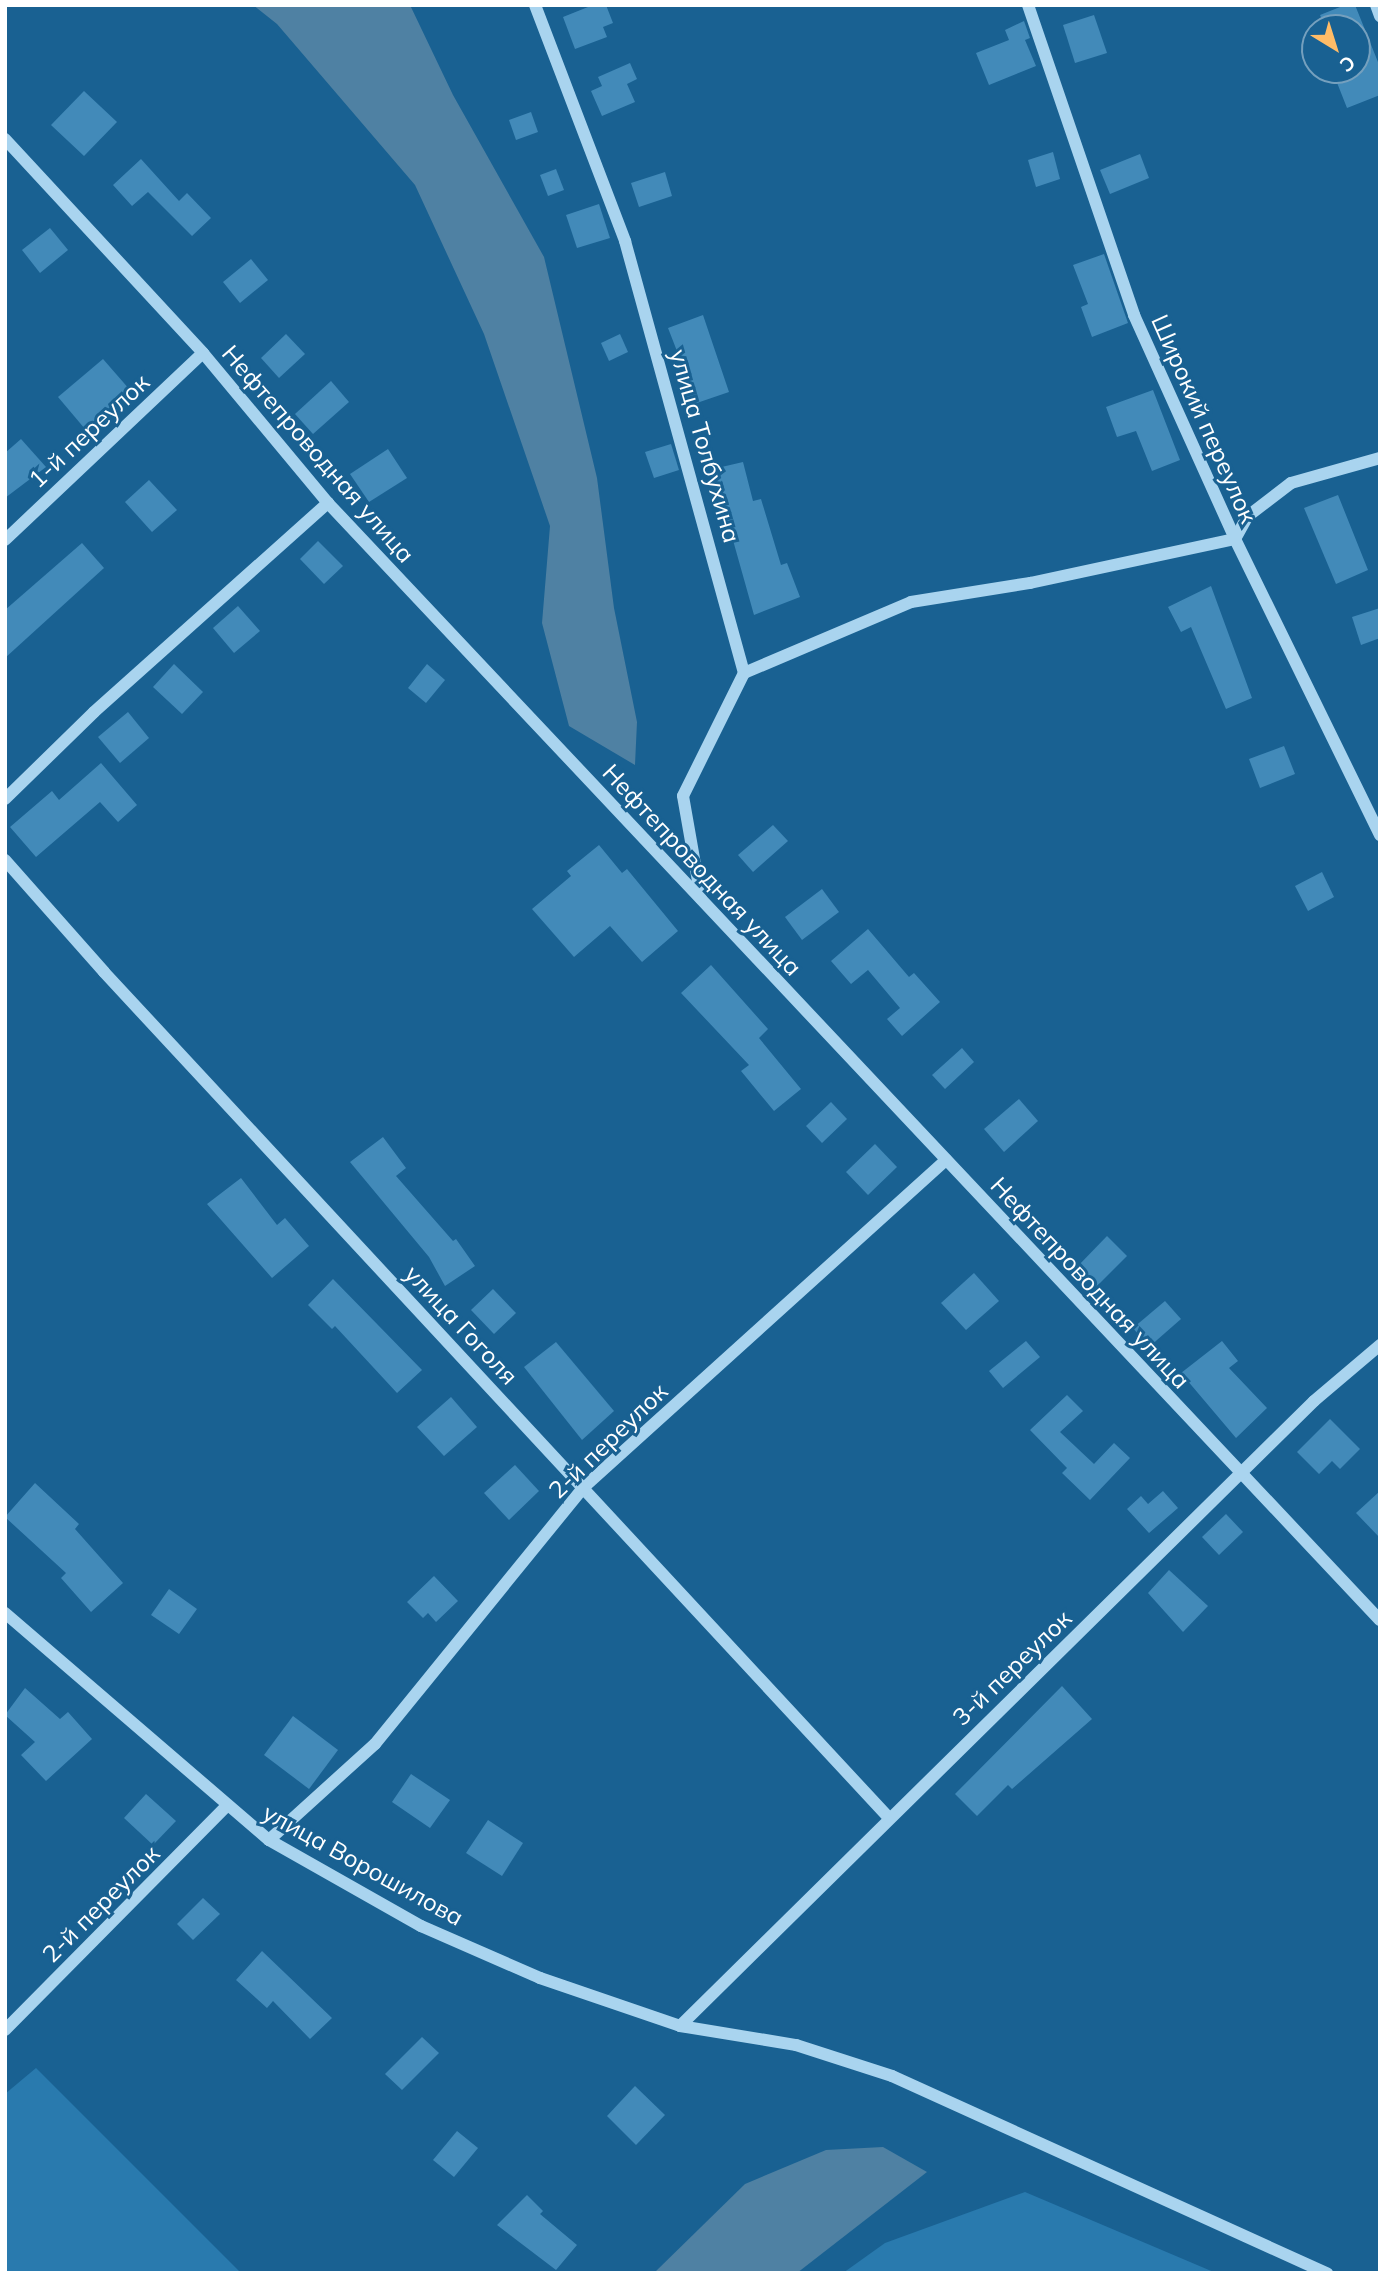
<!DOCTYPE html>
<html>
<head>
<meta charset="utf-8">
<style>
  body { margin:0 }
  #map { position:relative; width:1385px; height:2278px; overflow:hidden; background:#196192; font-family:Mulish,sans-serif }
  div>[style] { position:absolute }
  .green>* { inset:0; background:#297aae }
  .water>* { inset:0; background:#4f81a3 }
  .building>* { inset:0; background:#428ab9 }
  .minor>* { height:12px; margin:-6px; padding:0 6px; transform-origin:6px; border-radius:6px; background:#a9d4ef }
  span { translate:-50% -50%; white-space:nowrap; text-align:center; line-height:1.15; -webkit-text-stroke:6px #196192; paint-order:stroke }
  .street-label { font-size:24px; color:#fff }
  .frame { position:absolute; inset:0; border:7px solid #fff; pointer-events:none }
  .north { position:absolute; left:1301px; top:14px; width:70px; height:70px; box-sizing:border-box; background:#196192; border:2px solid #75a0be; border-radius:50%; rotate:142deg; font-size:19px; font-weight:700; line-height:28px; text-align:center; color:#fff }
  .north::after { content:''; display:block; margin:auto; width:24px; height:32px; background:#ffbc67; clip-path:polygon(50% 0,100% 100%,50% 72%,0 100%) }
</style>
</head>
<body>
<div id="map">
  <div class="green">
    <i style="clip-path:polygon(36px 2068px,241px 2273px,5px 2273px,5px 2094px)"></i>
    <i style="clip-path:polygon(1025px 2192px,1216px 2273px,843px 2273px,885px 2243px)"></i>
  </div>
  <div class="water">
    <i style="clip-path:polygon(253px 5px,410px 5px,453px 95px,544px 257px,597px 478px,614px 608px,637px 722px,635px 765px,569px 726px,542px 623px,550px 526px,484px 334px,415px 185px,277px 24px)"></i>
    <i style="clip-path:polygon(883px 2147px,927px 2172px,797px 2273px,654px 2273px,745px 2184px,826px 2150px)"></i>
  </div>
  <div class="building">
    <i style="clip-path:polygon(593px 5px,606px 5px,613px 23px,603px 27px,607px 37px,575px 49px,563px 17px)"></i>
    <i style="clip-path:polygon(1345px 5px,1355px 5px,1380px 67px,1380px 95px,1347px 108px,1332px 70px,1357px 70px,1357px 28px,1326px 28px,1320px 15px)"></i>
    <i style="clip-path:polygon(1094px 15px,1107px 53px,1075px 63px,1063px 25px)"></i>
    <i style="clip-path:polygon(1024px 21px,1030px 38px,1025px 40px,1036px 66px,989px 85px,976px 53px,1009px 40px,1005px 30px)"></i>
    <i style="clip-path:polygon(630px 63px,637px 79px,627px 84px,635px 102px,602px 116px,591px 91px,602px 86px,598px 77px)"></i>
    <i style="clip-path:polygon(84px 91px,117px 122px,84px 156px,51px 125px)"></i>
    <i style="clip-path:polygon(531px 112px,538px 132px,516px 140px,509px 120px)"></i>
    <i style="clip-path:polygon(1053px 152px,1060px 179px,1036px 187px,1028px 160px)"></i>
    <i style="clip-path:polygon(1140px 154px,1149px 178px,1110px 194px,1100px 170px)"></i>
    <i style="clip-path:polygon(141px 159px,179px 201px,187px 193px,211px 218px,192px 236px,148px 192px,132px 206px,113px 185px)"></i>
    <i style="clip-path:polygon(556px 169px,564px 190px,548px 196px,540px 175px)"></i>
    <i style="clip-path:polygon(665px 172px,672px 196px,639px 207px,631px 183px)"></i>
    <i style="clip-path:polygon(599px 204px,610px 238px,577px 248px,566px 215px)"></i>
    <i style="clip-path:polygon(50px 228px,68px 250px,40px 273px,22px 250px)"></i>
    <i style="clip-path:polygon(1104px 254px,1128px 323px,1092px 337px,1081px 307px,1088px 304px,1073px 265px)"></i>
    <i style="clip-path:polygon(251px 259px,268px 280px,240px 303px,223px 282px)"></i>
    <i style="clip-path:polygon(703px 315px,729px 392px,688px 406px,675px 366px,682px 364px,668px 328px)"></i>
    <i style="clip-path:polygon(286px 334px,305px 354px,279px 378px,261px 358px)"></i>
    <i style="clip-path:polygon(620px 334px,628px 352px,609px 361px,601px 343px)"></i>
    <i style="clip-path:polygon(103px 359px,130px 390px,85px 429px,58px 397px)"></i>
    <i style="clip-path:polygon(331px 381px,349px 402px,313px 434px,295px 414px)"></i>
    <i style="clip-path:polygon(1153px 390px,1180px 460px,1152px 471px,1136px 431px,1117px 437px,1106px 407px)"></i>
    <i style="clip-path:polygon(21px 439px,46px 467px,5px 498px,5px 453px)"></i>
    <i style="clip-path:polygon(671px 444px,679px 470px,654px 478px,645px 452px)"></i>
    <i style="clip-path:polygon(388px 449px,407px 478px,369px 502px,350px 474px)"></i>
    <i style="clip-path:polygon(743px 462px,753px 501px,761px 499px,781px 565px,787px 563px,800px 597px,754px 615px,713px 469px)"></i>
    <i style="clip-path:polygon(149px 480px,177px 510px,152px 532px,125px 502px)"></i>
    <i style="clip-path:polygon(1338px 495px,1368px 570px,1336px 584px,1304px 508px)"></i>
    <i style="clip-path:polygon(318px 541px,343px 566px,324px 584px,300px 559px)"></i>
    <i style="clip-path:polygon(82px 543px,104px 568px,5px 658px,5px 610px)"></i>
    <i style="clip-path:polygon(1211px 586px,1252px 698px,1226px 709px,1191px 627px,1181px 632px,1168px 607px)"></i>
    <i style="clip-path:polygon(238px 606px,260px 631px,234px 653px,213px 628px)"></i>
    <i style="clip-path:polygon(1380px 608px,1380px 638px,1361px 645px,1352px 617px)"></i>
    <i style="clip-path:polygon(174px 664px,203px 692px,182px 714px,153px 687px)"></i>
    <i style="clip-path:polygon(427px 664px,445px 680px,426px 703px,408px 688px)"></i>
    <i style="clip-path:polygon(128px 712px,149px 738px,120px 763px,98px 737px)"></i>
    <i style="clip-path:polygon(1284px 746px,1295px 774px,1260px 788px,1249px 759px)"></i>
    <i style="clip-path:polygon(101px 763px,137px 805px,118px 822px,100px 802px,36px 857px,10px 827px,52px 791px,59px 800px)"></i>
    <i style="clip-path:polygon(773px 825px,788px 841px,753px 872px,738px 855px)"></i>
    <i style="clip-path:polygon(599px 845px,622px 873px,627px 869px,678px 931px,642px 962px,610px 926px,574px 957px,532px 909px,571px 876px,567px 871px)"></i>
    <i style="clip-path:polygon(1322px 872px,1334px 897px,1308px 911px,1295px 886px)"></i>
    <i style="clip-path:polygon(822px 889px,839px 912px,802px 940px,785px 917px)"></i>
    <i style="clip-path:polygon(868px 929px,909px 977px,914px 973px,940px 1002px,902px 1036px,887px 1019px,900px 1008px,868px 970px,851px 984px,831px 961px)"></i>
    <i style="clip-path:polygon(711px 965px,768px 1029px,759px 1038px,801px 1089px,774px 1111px,741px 1071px,749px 1065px,681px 993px)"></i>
    <i style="clip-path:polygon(962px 1048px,974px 1062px,945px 1089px,932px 1075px)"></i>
    <i style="clip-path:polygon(1019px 1099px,1038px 1121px,1004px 1152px,984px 1129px)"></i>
    <i style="clip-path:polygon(831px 1102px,847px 1119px,822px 1143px,806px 1126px)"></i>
    <i style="clip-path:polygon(383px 1137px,406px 1168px,396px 1176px,453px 1241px,456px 1239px,475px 1266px,445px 1286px,429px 1257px,350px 1162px)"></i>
    <i style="clip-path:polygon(875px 1144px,897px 1167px,868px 1195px,846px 1172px)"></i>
    <i style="clip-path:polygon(241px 1178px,277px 1225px,285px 1218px,309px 1246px,272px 1278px,207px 1204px)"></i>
    <i style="clip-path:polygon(1107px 1236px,1127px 1256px,1096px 1287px,1076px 1268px)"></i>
    <i style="clip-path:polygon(974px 1273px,999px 1301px,966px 1330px,941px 1303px)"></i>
    <i style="clip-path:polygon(333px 1279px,422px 1370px,397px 1393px,335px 1326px,332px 1329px,308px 1305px)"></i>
    <i style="clip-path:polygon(493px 1289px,516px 1313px,494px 1334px,471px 1310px)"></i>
    <i style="clip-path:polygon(1165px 1301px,1181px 1319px,1149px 1347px,1133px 1328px)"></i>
    <i style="clip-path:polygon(1026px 1341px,1040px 1357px,1003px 1388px,989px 1371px)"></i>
    <i style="clip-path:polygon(1222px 1341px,1238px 1361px,1229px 1368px,1267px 1408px,1236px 1438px,1181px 1373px)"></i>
    <i style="clip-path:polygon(556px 1342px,614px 1411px,582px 1440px,524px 1367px)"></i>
    <i style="clip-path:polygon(1067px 1395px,1083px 1411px,1060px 1432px,1094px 1464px,1114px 1443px,1130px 1458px,1090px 1500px,1062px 1473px,1067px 1468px,1030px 1430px)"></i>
    <i style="clip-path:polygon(451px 1397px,477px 1427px,444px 1456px,417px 1427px)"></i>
    <i style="clip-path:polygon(1330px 1419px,1360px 1449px,1340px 1469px,1332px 1461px,1319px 1474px,1297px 1452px)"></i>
    <i style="clip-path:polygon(515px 1465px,539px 1491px,509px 1520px,484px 1493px)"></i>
    <i style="clip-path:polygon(35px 1483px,79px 1524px,75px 1529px,123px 1583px,91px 1612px,61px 1578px,66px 1573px,5px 1517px)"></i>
    <i style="clip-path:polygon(1163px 1491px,1178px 1508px,1149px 1533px,1127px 1509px,1141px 1496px,1148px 1504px)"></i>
    <i style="clip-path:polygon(1380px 1491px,1380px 1538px,1356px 1513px)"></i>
    <i style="clip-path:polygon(1226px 1514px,1243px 1532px,1219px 1555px,1202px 1537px)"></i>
    <i style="clip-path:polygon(1169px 1570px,1208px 1606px,1183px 1632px,1148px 1593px)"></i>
    <i style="clip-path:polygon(434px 1576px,458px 1601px,436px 1622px,428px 1613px,423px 1618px,407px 1602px)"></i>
    <i style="clip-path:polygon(169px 1589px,197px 1609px,179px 1634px,151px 1615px)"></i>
    <i style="clip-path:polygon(1062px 1686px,1092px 1719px,1012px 1789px,1008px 1785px,977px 1816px,955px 1794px)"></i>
    <i style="clip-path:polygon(25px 1688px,60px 1719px,68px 1712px,92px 1739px,46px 1781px,21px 1755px,35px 1742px,5px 1715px)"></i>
    <i style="clip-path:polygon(293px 1716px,338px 1750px,309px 1789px,264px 1755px)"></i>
    <i style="clip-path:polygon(411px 1774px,450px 1800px,430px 1828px,392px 1802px)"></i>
    <i style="clip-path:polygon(146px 1794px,176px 1821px,153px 1845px,124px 1818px)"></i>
    <i style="clip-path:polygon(488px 1820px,523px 1843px,502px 1876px,466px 1853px)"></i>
    <i style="clip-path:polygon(203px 1898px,220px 1914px,193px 1940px,177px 1924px)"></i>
    <i style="clip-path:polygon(262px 1951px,332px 2018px,310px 2039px,273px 2001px,267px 2008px,236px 1980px)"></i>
    <i style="clip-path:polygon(422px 2037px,439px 2053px,402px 2090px,385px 2074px)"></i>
    <i style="clip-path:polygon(635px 2086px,665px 2115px,636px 2145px,607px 2116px)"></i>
    <i style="clip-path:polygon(457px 2131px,478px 2148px,454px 2177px,433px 2160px)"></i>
    <i style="clip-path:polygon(527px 2195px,543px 2211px,540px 2214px,577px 2245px,556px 2270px,497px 2225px)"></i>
  </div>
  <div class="minor">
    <i style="left:535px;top:5px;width:253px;rotate:69.1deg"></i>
    <i style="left:625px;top:241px;width:448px;rotate:74.6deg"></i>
    <i style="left:744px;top:673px;width:137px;rotate:116.4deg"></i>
    <i style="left:683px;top:796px;width:104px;rotate:80deg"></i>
    <i style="left:1028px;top:5px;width:328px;rotate:71.1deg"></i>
    <i style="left:1134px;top:315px;width:246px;rotate:65.7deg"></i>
    <i style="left:1235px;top:539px;width:330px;rotate:63.9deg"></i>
    <i style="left:1376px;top:5px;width:12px;rotate:70deg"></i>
    <i style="left:5px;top:139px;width:292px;rotate:47.2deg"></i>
    <i style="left:203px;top:353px;width:195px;rotate:50.2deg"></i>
    <i style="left:328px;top:503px;width:1534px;rotate:46.72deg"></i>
    <i style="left:5px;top:540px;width:272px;rotate:-43.4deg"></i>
    <i style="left:744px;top:673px;width:181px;rotate:-23deg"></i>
    <i style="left:911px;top:602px;width:121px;rotate:-9.1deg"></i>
    <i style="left:1030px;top:583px;width:210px;rotate:-12.1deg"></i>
    <i style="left:1235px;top:539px;width:26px;rotate:-61deg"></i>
    <i style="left:1248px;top:516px;width:54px;rotate:-37.5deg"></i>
    <i style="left:1291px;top:483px;width:92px;rotate:-15.7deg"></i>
    <i style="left:5px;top:799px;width:124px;rotate:-44.3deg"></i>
    <i style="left:94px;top:712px;width:314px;rotate:-41.8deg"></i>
    <i style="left:5px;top:860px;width:149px;rotate:48.5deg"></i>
    <i style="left:104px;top:972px;width:1153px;rotate:47.14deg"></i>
    <i style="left:5px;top:1613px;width:348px;rotate:40.7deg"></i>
    <i style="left:269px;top:1840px;width:175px;rotate:29.5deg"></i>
    <i style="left:421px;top:1926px;width:130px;rotate:23.6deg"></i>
    <i style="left:540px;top:1978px;width:148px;rotate:18.9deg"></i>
    <i style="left:680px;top:2026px;width:118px;rotate:9.3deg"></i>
    <i style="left:796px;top:2045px;width:101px;rotate:17.9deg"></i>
    <i style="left:892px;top:2076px;width:478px;rotate:24.4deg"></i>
    <i style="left:269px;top:1840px;width:143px;rotate:-42.2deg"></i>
    <i style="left:375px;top:1744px;width:331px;rotate:-50.9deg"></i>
    <i style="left:584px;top:1487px;width:488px;rotate:-42.1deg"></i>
    <i style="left:680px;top:2026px;width:890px;rotate:-44.59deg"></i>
    <i style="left:1314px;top:1401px;width:87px;rotate:-40.3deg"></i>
    <i style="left:5px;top:2030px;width:314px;rotate:-45.3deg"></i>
  </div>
  <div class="street-label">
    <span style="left:1204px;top:419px;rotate:66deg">Широкий переулок</span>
    <span style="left:89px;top:431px;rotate:-43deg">1-й переулок</span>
    <span style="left:705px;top:446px;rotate:74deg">улица Толбухина</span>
    <span style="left:318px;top:454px;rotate:49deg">Нефтепроводная улица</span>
    <span style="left:702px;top:870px;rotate:47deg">Нефтепроводная улица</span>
    <span style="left:1090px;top:1283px;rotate:47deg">Нефтепроводная улица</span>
    <span style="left:461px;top:1325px;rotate:47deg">улица Гоголя</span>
    <span style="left:608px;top:1441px;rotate:-44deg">2-й переулок</span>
    <span style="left:1012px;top:1668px;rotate:-44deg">3-й переулок</span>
    <span style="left:363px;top:1865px;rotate:29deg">улица Ворошилова</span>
    <span style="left:101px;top:1904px;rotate:-45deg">2-й переулок</span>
  </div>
  <div class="frame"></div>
  <div class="north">С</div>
</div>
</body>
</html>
